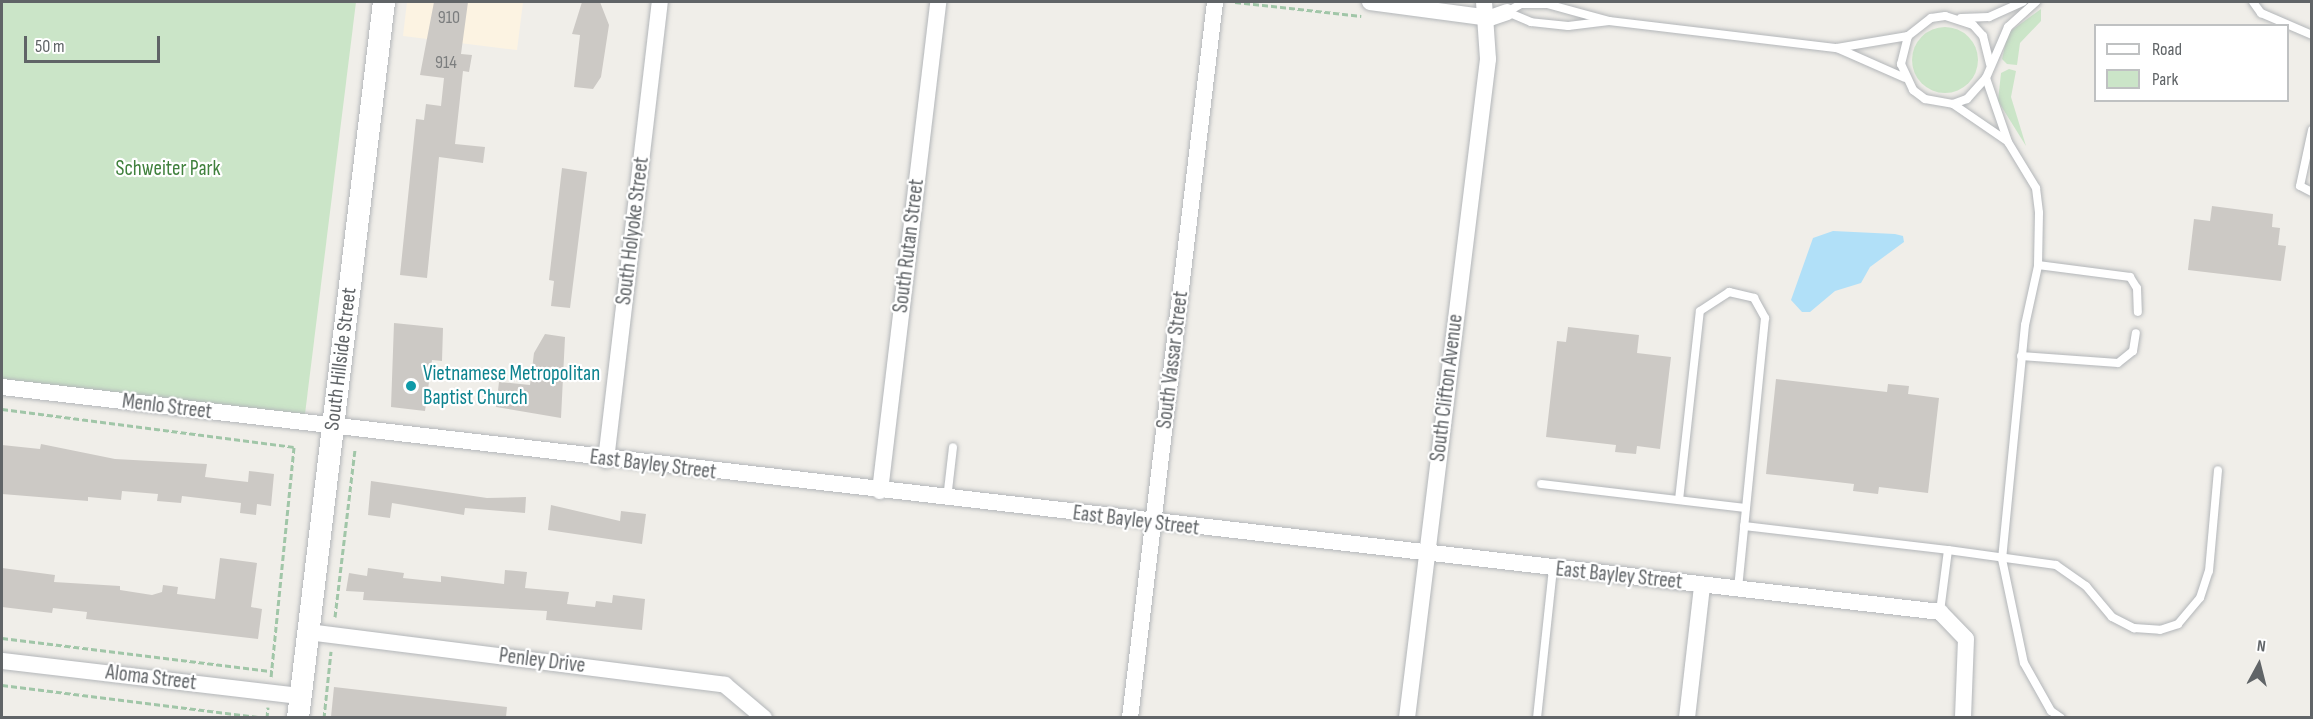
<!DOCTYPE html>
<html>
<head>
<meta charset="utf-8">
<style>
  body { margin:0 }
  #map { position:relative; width:2313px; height:719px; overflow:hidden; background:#f0eee9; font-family:"Sofia Sans Condensed",sans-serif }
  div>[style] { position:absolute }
  .commercial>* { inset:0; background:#fcf3e2 }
  .green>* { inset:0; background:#cbe5c8 }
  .round { border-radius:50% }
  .water>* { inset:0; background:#b1e0f8 }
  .building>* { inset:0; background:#ccc9c5 }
  .path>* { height:3px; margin-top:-1.5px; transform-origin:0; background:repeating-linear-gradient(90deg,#a1c6a8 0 6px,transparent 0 9px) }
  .roads { filter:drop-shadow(0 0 2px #b3b6b9) drop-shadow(0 0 2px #b3b6b9) }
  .lane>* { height:8px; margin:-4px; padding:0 4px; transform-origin:4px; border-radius:4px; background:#fff }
  .street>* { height:16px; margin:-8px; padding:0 8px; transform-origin:8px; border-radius:8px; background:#fff }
  .secondary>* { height:22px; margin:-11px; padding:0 11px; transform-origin:11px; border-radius:11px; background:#fff }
  .dots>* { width:16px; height:16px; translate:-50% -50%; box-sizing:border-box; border:3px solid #fff; border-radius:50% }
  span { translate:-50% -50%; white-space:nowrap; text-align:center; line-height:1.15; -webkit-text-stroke:4.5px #fff; paint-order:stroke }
  .number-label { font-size:18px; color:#7b7d7e }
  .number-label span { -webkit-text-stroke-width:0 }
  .park-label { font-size:21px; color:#40813d }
  .street-label { font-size:21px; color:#606467 }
  .culture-label { font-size:21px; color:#0d838f }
  .left { translate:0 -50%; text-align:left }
  .frame { position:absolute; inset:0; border:3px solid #606467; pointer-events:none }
  .legend { position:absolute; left:2094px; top:24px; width:195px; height:78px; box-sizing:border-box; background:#fff; border:2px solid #bfc1c2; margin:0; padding:8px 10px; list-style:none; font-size:18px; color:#606467 }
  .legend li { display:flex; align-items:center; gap:12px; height:30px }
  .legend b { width:30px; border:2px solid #bfc1c2 }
  .north { position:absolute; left:2229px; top:635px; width:60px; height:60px; -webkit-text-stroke:4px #fff; paint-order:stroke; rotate:7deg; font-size:16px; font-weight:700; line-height:24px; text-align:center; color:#606467 }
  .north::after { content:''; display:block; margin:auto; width:21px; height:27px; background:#606467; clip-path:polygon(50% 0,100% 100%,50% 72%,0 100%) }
  .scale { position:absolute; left:24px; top:36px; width:136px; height:27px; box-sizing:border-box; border:3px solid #606467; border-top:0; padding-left:8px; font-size:18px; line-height:21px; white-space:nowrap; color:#606467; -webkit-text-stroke:4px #fff; paint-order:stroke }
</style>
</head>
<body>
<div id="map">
  <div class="commercial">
    <i style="clip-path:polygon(407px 2px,523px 2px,517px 50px,403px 36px)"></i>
  </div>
  <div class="green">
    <i style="clip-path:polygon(2px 2px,356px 2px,305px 414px,2px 379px)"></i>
    <i style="clip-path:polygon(2041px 9px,2041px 21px,2020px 43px,2017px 65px,2007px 64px,2002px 59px,2008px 33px)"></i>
    <i class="round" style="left:1912px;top:27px;width:66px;height:66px"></i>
    <i style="clip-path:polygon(2009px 69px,2016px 71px,2011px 97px,2026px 146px,1998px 101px,2001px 73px)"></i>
  </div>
  <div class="water">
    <i style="clip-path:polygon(1833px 231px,1895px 234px,1903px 236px,1904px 242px,1870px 267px,1861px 283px,1835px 291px,1810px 312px,1802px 312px,1791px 300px,1813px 238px)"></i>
  </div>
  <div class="building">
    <i style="clip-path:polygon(434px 2px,468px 2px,461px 54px,472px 55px,469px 72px,463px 71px,455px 144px,485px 147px,483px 163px,439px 157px,427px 278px,400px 275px,416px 119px,424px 120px,426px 104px,441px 106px,444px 78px,420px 75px)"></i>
    <i style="clip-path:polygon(582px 2px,600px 2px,609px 25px,601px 77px,593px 89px,574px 87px,580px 35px,572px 34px)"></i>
    <i style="clip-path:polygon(562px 168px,587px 172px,570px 308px,551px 306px,554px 281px,549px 280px)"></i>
    <i style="clip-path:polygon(2212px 206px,2273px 214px,2272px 227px,2280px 228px,2278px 245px,2286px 246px,2281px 281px,2188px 270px,2194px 219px,2210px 221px)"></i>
    <i style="clip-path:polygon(394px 323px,443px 328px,442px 361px,432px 360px,425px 411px,391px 407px)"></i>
    <i style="clip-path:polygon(1568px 327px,1639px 335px,1637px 353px,1671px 357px,1660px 449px,1637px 446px,1636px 454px,1615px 452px,1616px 445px,1546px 437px,1557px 341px,1566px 342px)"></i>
    <i style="clip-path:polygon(545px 334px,565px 337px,561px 418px,496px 407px,499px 382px,530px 385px,534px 353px)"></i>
    <i style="clip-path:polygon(1776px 379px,1887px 392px,1888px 384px,1909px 386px,1908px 394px,1939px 398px,1928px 493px,1879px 487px,1878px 494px,1853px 491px,1854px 484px,1766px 474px)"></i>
    <i style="clip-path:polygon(41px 444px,115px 459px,207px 464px,205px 477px,248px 482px,249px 471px,274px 474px,271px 506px,257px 504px,256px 515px,240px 513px,241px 503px,182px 496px,181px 503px,157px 501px,158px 494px,122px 491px,121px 500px,88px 497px,88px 501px,2px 494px,2px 445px,40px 449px)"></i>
    <i style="clip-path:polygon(371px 481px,487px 498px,526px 497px,525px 513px,465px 508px,464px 515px,392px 503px,390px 518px,368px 515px)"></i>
    <i style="clip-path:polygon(551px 505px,620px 521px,621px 511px,646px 514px,642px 544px,548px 530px)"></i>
    <i style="clip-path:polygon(220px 558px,257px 563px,251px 607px,262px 609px,258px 639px,86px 619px,87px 612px,53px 608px,52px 613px,2px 607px,2px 568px,55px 575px,54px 582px,120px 586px,120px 590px,152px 595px,162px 592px,163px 585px,178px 587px,177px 594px,215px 599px)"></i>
    <i style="clip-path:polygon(368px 568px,404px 573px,403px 578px,441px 582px,441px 576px,504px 584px,505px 570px,527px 572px,525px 588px,569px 592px,567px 604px,595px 607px,596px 601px,612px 603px,613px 595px,645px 599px,642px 630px,546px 620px,547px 611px,363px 600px,364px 592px,346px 591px,349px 573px,367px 576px)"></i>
    <i style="clip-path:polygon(334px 687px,507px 707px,506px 717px,331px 717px)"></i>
  </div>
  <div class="path">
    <i style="left:1235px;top:2px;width:127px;rotate:6.3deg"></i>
    <i style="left:2px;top:409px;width:294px;rotate:7.4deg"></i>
    <i style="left:294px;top:447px;width:231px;rotate:95.7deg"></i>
    <i style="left:335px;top:617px;width:169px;rotate:-83.2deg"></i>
    <i style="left:2px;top:638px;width:272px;rotate:7deg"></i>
    <i style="left:2px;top:685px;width:266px;rotate:7.1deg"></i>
    <i style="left:267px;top:718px;width:11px;rotate:-85deg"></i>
    <i style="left:324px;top:718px;width:67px;rotate:-84deg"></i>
  </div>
  <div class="roads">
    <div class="lane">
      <i style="left:2253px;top:2px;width:14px;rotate:54deg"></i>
      <i style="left:2261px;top:13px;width:56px;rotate:23.3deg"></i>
      <i style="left:1961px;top:18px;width:28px;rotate:-2deg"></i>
      <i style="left:1989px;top:17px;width:37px;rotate:-24deg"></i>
      <i style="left:1609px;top:21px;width:41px;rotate:173deg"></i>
      <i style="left:1568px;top:26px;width:37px;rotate:-174deg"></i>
      <i style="left:1531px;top:22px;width:26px;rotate:-157deg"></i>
      <i style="left:1507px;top:12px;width:16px;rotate:-30deg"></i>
      <i style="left:1521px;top:4px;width:26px"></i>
      <i style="left:1547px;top:4px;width:64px;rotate:15.3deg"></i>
      <i style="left:1609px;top:21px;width:230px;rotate:6.8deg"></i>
      <i style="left:1837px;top:48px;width:74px;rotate:23.8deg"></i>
      <i style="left:1837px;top:48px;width:72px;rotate:-9.6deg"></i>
      <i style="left:1990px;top:64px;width:29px;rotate:-104deg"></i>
      <i style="left:1983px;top:36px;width:15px;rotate:-132deg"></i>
      <i style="left:1973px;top:25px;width:29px;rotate:-162deg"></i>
      <i style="left:1945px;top:16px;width:14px;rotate:172deg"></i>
      <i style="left:1931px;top:18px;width:29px;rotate:142deg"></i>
      <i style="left:1908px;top:36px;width:29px;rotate:104deg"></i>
      <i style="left:1901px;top:64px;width:29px;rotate:65deg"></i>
      <i style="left:1913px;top:90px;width:15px;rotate:37deg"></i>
      <i style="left:1925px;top:99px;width:28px;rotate:10deg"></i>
      <i style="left:1953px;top:104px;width:15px;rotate:-20deg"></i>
      <i style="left:1967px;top:99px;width:28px;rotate:-48deg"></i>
      <i style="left:1986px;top:78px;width:56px;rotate:-66.7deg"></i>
      <i style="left:2008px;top:27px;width:38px;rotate:-42deg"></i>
      <i style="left:1986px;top:78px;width:68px;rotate:71deg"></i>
      <i style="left:2008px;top:142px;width:54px;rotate:58.7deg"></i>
      <i style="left:2036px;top:188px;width:25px;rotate:83deg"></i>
      <i style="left:2039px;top:213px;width:53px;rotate:91.1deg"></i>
      <i style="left:2038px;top:266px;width:60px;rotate:102.4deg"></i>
      <i style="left:2025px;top:325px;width:235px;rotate:95.6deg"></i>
      <i style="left:2002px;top:559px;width:106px;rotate:78.1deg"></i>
      <i style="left:2024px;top:663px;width:55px;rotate:60.6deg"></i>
      <i style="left:2051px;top:711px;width:12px;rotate:35deg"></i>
      <i style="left:1953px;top:104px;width:65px;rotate:34.4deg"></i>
      <i style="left:2312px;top:130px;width:57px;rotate:102.1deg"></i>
      <i style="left:2300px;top:186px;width:13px;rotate:27deg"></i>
      <i style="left:2038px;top:265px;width:93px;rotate:7.4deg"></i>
      <i style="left:2130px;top:277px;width:13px;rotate:58deg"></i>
      <i style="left:2137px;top:288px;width:24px;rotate:88deg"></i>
      <i style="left:2021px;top:356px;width:97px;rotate:4.1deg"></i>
      <i style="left:2118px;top:363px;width:19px;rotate:-39deg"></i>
      <i style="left:2133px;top:351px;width:18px;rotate:-81deg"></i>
      <i style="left:1541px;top:484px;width:206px;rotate:6.7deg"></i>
      <i style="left:947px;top:499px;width:52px;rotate:-83.4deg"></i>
      <i style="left:1679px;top:500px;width:190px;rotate:-83.7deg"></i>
      <i style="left:1700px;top:311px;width:35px;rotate:-33deg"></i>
      <i style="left:1729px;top:292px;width:26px;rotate:13deg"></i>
      <i style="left:1754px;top:298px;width:23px;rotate:61deg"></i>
      <i style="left:1765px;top:318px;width:272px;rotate:95.7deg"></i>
      <i style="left:1744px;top:526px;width:205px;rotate:6.7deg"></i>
      <i style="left:1948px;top:550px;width:63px;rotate:97.4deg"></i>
      <i style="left:1948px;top:550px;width:109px;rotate:7.9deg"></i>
      <i style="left:2056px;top:565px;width:37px;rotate:35deg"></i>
      <i style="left:2086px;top:586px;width:40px;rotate:50deg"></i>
      <i style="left:2112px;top:617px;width:25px;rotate:27deg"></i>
      <i style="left:2134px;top:628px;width:26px;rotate:4deg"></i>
      <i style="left:2160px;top:630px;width:19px;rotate:-18deg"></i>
      <i style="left:2178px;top:624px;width:34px;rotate:-50deg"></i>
      <i style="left:2200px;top:598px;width:28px;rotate:-72deg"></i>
      <i style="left:2209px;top:571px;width:101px;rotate:-84.9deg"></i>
      <i style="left:1537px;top:718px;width:150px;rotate:-83.9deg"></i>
    </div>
    <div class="street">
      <i style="left:1370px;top:2px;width:121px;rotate:7.6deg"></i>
      <i style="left:1490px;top:18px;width:18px;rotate:-19deg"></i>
      <i style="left:2px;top:387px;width:1951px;rotate:6.62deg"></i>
      <i style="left:1940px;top:612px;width:37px;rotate:46deg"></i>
      <i style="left:1966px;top:639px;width:79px;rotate:92.2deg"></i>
      <i style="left:606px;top:460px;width:461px;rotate:-83.3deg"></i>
      <i style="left:880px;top:491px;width:492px;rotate:-83.2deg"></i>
      <i style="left:308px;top:632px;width:420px;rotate:7.2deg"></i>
      <i style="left:725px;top:685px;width:51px;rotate:40.2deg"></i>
      <i style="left:2px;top:661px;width:300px;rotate:6.7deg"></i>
      <i style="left:1130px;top:718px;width:721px;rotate:-83.23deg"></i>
      <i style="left:1407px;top:718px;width:664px;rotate:-82.99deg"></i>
      <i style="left:1488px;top:59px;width:57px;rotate:-94deg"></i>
      <i style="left:1687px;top:718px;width:133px;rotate:-83.5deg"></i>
    </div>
    <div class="secondary">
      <i style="left:298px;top:718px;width:721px;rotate:-83.15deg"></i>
    </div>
  </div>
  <div class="dots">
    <i style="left:411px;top:386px;background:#0f9aa8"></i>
  </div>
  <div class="number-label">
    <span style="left:449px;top:18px">910</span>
    <span style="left:446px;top:63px">914</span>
  </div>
  <div class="park-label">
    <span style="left:168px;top:169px">Schweiter Park</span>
  </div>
  <div class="street-label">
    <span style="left:633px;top:231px;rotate:-83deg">South Holyoke Street</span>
    <span style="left:909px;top:246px;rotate:-83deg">South Rutan Street</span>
    <span style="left:341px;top:359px;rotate:-83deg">South Hillside Street</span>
    <span style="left:1173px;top:360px;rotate:-83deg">South Vassar Street</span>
    <span style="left:1447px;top:388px;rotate:-83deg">South Clifton Avenue</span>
    <span style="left:167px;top:407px;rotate:7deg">Menlo Street</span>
    <span style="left:653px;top:465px;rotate:7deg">East Bayley Street</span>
    <span style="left:1136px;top:521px;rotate:7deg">East Bayley Street</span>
    <span style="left:1619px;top:576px;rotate:6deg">East Bayley Street</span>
    <span style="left:542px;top:661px;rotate:7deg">Penley Drive</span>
    <span style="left:151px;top:678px;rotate:7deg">Aloma Street</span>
  </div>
  <div class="culture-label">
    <span class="left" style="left:423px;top:386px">Vietnamese Metropolitan<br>Baptist Church</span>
  </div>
  <div class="frame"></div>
  <ul class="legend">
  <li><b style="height:8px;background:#fff"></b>Road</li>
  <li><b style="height:16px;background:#cbe5c8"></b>Park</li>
  </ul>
  <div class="north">N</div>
  <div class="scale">50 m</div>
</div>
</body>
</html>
